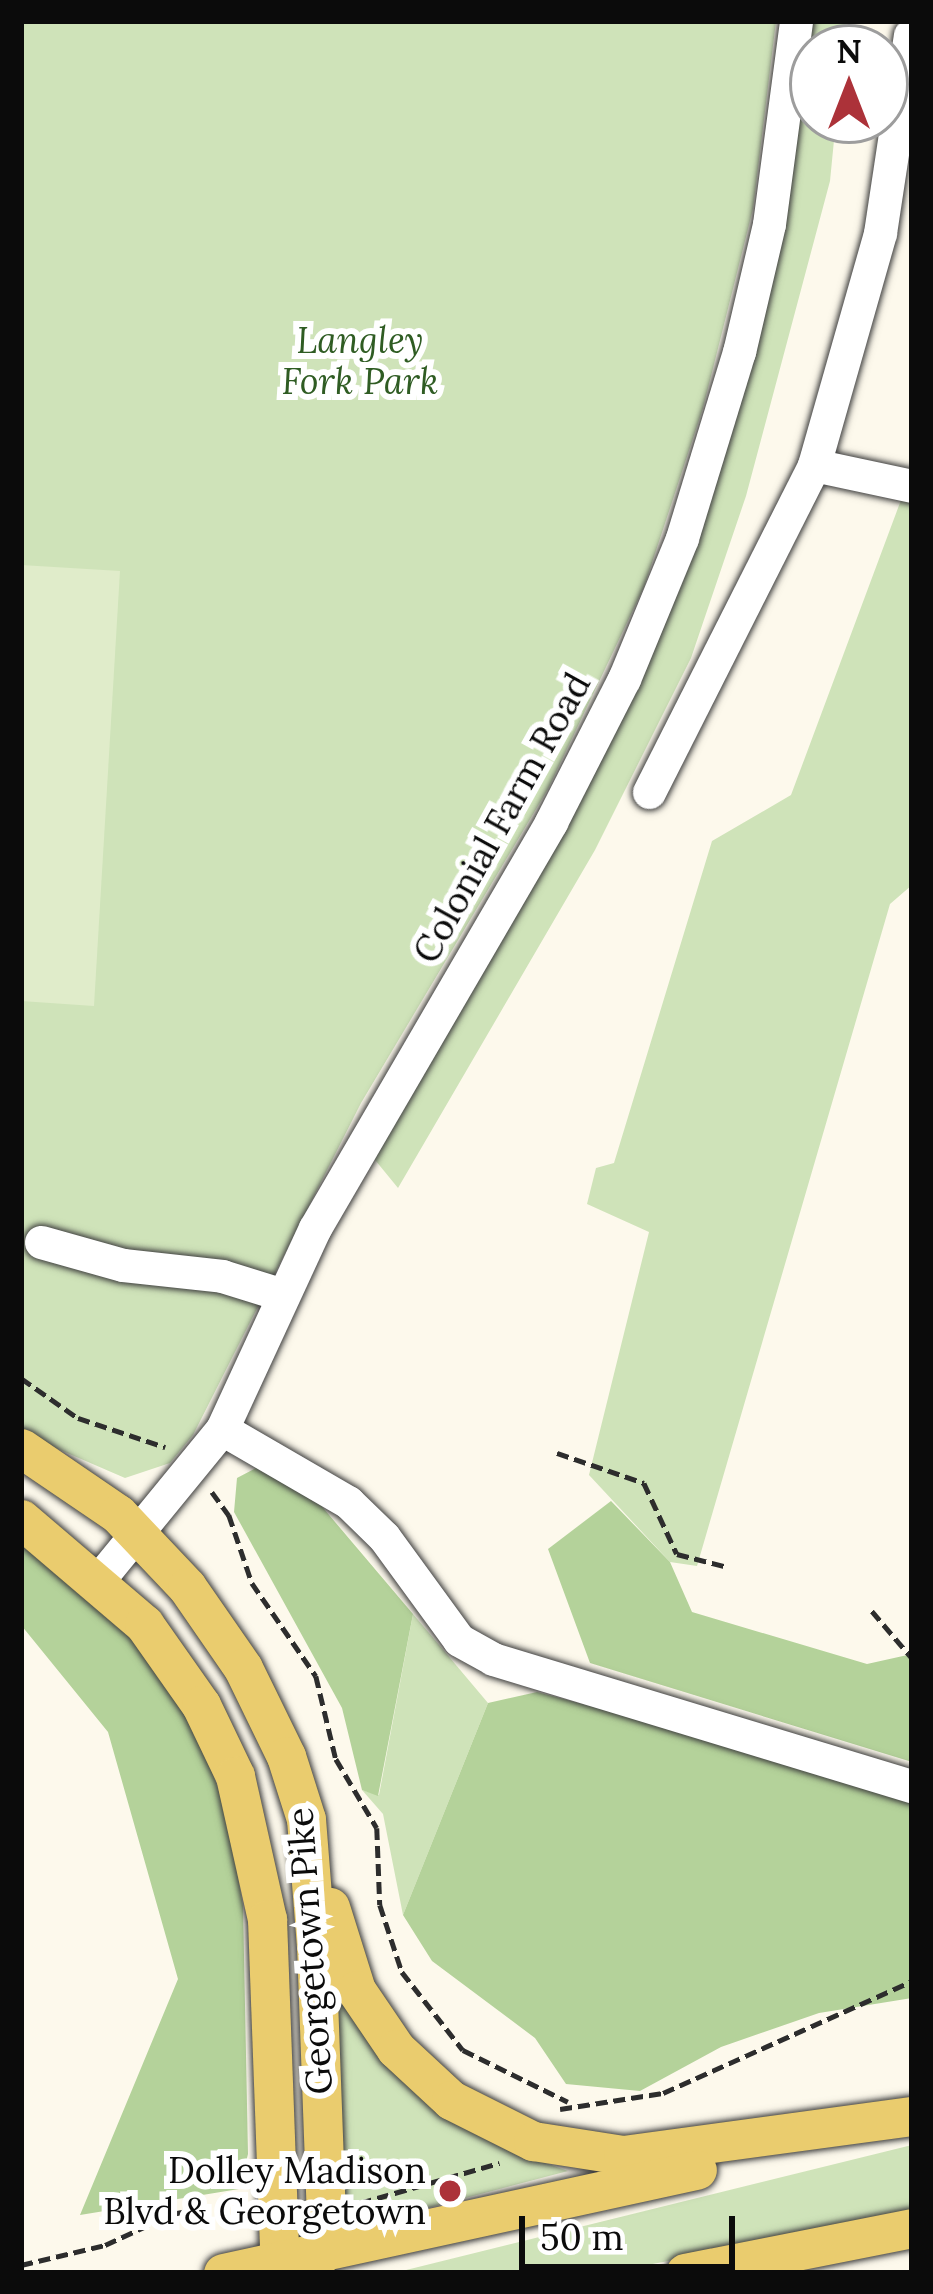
<!DOCTYPE html>
<html>
<head>
<meta charset="utf-8">
<style>
  body { margin:0 }
  #map { position:relative; width:933px; height:2294px; overflow:hidden; background:#fdf9ec; font-family:Lora,serif }
  div>[style] { position:absolute }
  .green>* { inset:0; background:#cfe3b9 }
  .forest>* { inset:0; background:#b4d29a }
  .pitch>* { inset:0; background:#e0ecca }
  .path>* { height:4.5px; margin-top:-2.25px; transform-origin:0; background:repeating-linear-gradient(90deg,#2d2d2d 0 12px,transparent 0 18px) }
  .roads { filter:drop-shadow(0 0 3px #3e3e3e) drop-shadow(0 0 3px #3e3e3e) }
  .minor>* { height:33px; margin:-16.5px; padding:0 16.5px; transform-origin:16.5px; border-radius:16.5px; background:#fff }
  .major>* { height:39px; margin:-19.5px; padding:0 19.5px; transform-origin:19.5px; border-radius:19.5px; background:#eacc6e }
  .dots>* { width:33px; height:33px; translate:-50% -50%; box-sizing:border-box; border:6px solid #fff; border-radius:50% }
  span { translate:-50% -50%; white-space:nowrap; text-align:center; line-height:1.15; -webkit-text-stroke:12px #fff; paint-order:stroke }
  .park-label { font-size:36px; color:#2f5c23; font-style:italic }
  .street-label { font-size:36px; color:#0b0b0b }
  .poi-label { font-size:36px; color:#0b0b0b }
  .right { translate:-100% -50%; text-align:right }
  .frame { position:absolute; inset:0; border:24px solid #0b0b0b; pointer-events:none }
  .north { position:absolute; left:789px; top:24px; width:120px; height:120px; box-sizing:border-box; background:#fff; border:3px solid #9d9d9d; border-radius:50%; rotate:0deg; font-size:33px; font-weight:700; line-height:48px; text-align:center; color:#0b0b0b }
  .north::after { content:''; display:block; margin:auto; width:42px; height:54px; background:#ac3239; clip-path:polygon(50% 0,100% 100%,50% 72%,0 100%) }
  .scale { position:absolute; left:519px; top:2216px; width:216px; height:54px; box-sizing:border-box; border:6px solid #0b0b0b; border-top:0; padding-left:15px; font-size:36px; line-height:42px; white-space:nowrap; color:#0b0b0b; -webkit-text-stroke:9px #fff; paint-order:stroke }
</style>
</head>
<body>
<div id="map">
  <div class="green">
    <i style="clip-path:polygon(21px 21px,776px 21px,753px 209px,703px 408px,644px 587px,548px 789px,361px 1103px,193px 1435px,170px 1463px,125px 1478px,21px 1433px)"></i>
    <i style="clip-path:polygon(806px 21px,846px 21px,843px 48px,813px 48px,813px 120px,836px 120px,830px 181px,746px 496px,691px 658px,595px 850px,398px 1188px,371px 1155px,696px 536px)"></i>
    <i style="clip-path:polygon(901px 500px,912px 503px,912px 885px,890px 904px,697px 1566px,670px 1562px,589px 1475px,649px 1232px,587px 1204px,596px 1168px,614px 1163px,712px 841px,791px 795px)"></i>
    <i style="clip-path:polygon(413px 1614px,488px 1703px,403px 1915px,383px 1814px,362px 1790px,379px 1795px)"></i>
    <i style="clip-path:polygon(326px 1939px,506px 2149px,568px 2171px,333px 2233px)"></i>
    <i style="clip-path:polygon(912px 2145px,912px 2214px,606px 2273px,394px 2273px)"></i>
  </div>
  <div class="forest">
    <i style="clip-path:polygon(258px 1467px,313px 1496px,413px 1614px,378px 1796px,362px 1790px,342px 1708px,234px 1512px,237px 1478px)"></i>
    <i style="clip-path:polygon(611px 1501px,670px 1562px,692px 1612px,867px 1664px,912px 1654px,912px 1762px,590px 1663px,548px 1549px)"></i>
    <i style="clip-path:polygon(21px 1539px,133px 1637px,195px 1723px,227px 1814px,243px 1906px,248px 2154px,239px 2189px,80px 2215px,178px 1979px,108px 1732px,21px 1625px)"></i>
    <i style="clip-path:polygon(537px 1692px,912px 1791px,912px 1998px,819px 2013px,721px 2047px,640px 2091px,566px 2084px,535px 2038px,432px 1961px,403px 1915px,488px 1703px)"></i>
  </div>
  <div class="pitch">
    <i style="clip-path:polygon(21px 565px,120px 571px,94px 1006px,21px 1001px)"></i>
  </div>
  <div class="path">
    <i style="left:21px;top:1378px;width:70px;rotate:35.1deg"></i>
    <i style="left:78px;top:1418px;width:92px;rotate:18.4deg"></i>
    <i style="left:557px;top:1453px;width:92px;rotate:19deg"></i>
    <i style="left:644px;top:1483px;width:78px;rotate:65.1deg"></i>
    <i style="left:677px;top:1554px;width:53px;rotate:14.3deg"></i>
    <i style="left:212px;top:1492px;width:29px;rotate:54deg"></i>
    <i style="left:229px;top:1515px;width:72px;rotate:71.3deg"></i>
    <i style="left:252px;top:1583px;width:113px;rotate:55.5deg"></i>
    <i style="left:316px;top:1676px;width:85px;rotate:76.5deg"></i>
    <i style="left:336px;top:1759px;width:80px;rotate:59.3deg"></i>
    <i style="left:377px;top:1828px;width:77px;rotate:87.8deg"></i>
    <i style="left:380px;top:1905px;width:71px;rotate:71.8deg"></i>
    <i style="left:402px;top:1972px;width:99px;rotate:52deg"></i>
    <i style="left:463px;top:2050px;width:117px;rotate:26.3deg"></i>
    <i style="left:872px;top:1611px;width:62px;rotate:49.6deg"></i>
    <i style="left:560px;top:2109px;width:104px;rotate:-8.8deg"></i>
    <i style="left:663px;top:2093px;width:273px;rotate:-24.2deg"></i>
    <i style="left:360px;top:2203px;width:145px;rotate:-16.1deg"></i>
    <i style="left:21px;top:2265px;width:86px;rotate:-13.4deg"></i>
    <i style="left:105px;top:2245px;width:74px;rotate:-24.8deg"></i>
    <i style="left:172px;top:2214px;width:26px;rotate:-11deg"></i>
    <i style="left:198px;top:2209px;width:47px;rotate:17.3deg"></i>
  </div>
  <div class="roads">
    <div class="minor">
      <i style="left:814px;top:465px;width:100px;rotate:12.1deg"></i>
      <i style="left:649px;top:792px;width:366px;rotate:-63.2deg"></i>
      <i style="left:814px;top:465px;width:241px;rotate:-74.1deg"></i>
      <i style="left:880px;top:233px;width:200px;rotate:-81.4deg"></i>
      <i style="left:41px;top:1242px;width:85px;rotate:15.7deg"></i>
      <i style="left:123px;top:1265px;width:100px;rotate:6.3deg"></i>
      <i style="left:222px;top:1276px;width:64px;rotate:17.3deg"></i>
      <i style="left:222px;top:1429px;width:146px;rotate:30.1deg"></i>
      <i style="left:348px;top:1502px;width:50px;rotate:44.2deg"></i>
      <i style="left:384px;top:1537px;width:127px;rotate:53.9deg"></i>
      <i style="left:459px;top:1640px;width:39px;rotate:29deg"></i>
      <i style="left:493px;top:1659px;width:438px;rotate:16.9deg"></i>
      <i style="left:100px;top:1578px;width:193px;rotate:-50.7deg"></i>
      <i style="left:222px;top:1429px;width:221px;rotate:-65.2deg"></i>
      <i style="left:315px;top:1228px;width:470px;rotate:-59.8deg"></i>
      <i style="left:551px;top:822px;width:161px;rotate:-63deg"></i>
      <i style="left:624px;top:679px;width:152px;rotate:-67.6deg"></i>
      <i style="left:682px;top:538px;width:195px;rotate:-73deg"></i>
      <i style="left:739px;top:352px;width:131px;rotate:-76.8deg"></i>
      <i style="left:769px;top:224px;width:205px;rotate:-82.4deg"></i>
    </div>
    <div class="major">
      <i style="left:21px;top:1448px;width:117px;rotate:34.2deg"></i>
      <i style="left:118px;top:1514px;width:100px;rotate:46.6deg"></i>
      <i style="left:187px;top:1587px;width:98px;rotate:55.3deg"></i>
      <i style="left:243px;top:1668px;width:98px;rotate:64deg"></i>
      <i style="left:286px;top:1756px;width:66px;rotate:72.4deg"></i>
      <i style="left:306px;top:1819px;width:126px;rotate:85.5deg"></i>
      <i style="left:316px;top:1945px;width:274px;rotate:87.9deg"></i>
      <i style="left:326px;top:2219px;width:56px;rotate:103.5deg"></i>
      <i style="left:21px;top:1519px;width:162px;rotate:40.5deg"></i>
      <i style="left:144px;top:1624px;width:99px;rotate:54.9deg"></i>
      <i style="left:201px;top:1705px;width:79px;rotate:64.4deg"></i>
      <i style="left:235px;top:1776px;width:147px;rotate:77.4deg"></i>
      <i style="left:267px;top:1919px;width:354px;rotate:87.9deg"></i>
      <i style="left:330px;top:1907px;width:87px;rotate:72.6deg"></i>
      <i style="left:356px;top:1990px;width:71px;rotate:55.9deg"></i>
      <i style="left:396px;top:2049px;width:75px;rotate:42.8deg"></i>
      <i style="left:451px;top:2100px;width:92px;rotate:26.6deg"></i>
      <i style="left:533px;top:2141px;width:91px;rotate:8.8deg"></i>
      <i style="left:623px;top:2155px;width:292px;rotate:-7.7deg"></i>
      <i style="left:223px;top:2273px;width:485px;rotate:-12.3deg"></i>
      <i style="left:685px;top:2273px;width:231px;rotate:-11.2deg"></i>
    </div>
  </div>
  <div class="dots">
    <i style="left:450px;top:2191px;background:#ac3239"></i>
  </div>
  <div class="park-label">
    <span style="left:360px;top:361px">Langley<br>Fork Park</span>
  </div>
  <div class="street-label">
    <span style="left:502px;top:818px;rotate:-61deg">Colonial Farm Road</span>
    <span style="left:310px;top:1951px;rotate:-94deg">Georgetown Pike</span>
  </div>
  <div class="poi-label">
    <span class="right" style="left:426px;top:2191px">Dolley Madison<br>Blvd &amp; Georgetown</span>
  </div>
  <div class="frame"></div>
  <div class="north">N</div>
  <div class="scale">50 m</div>
</div>
</body>
</html>
